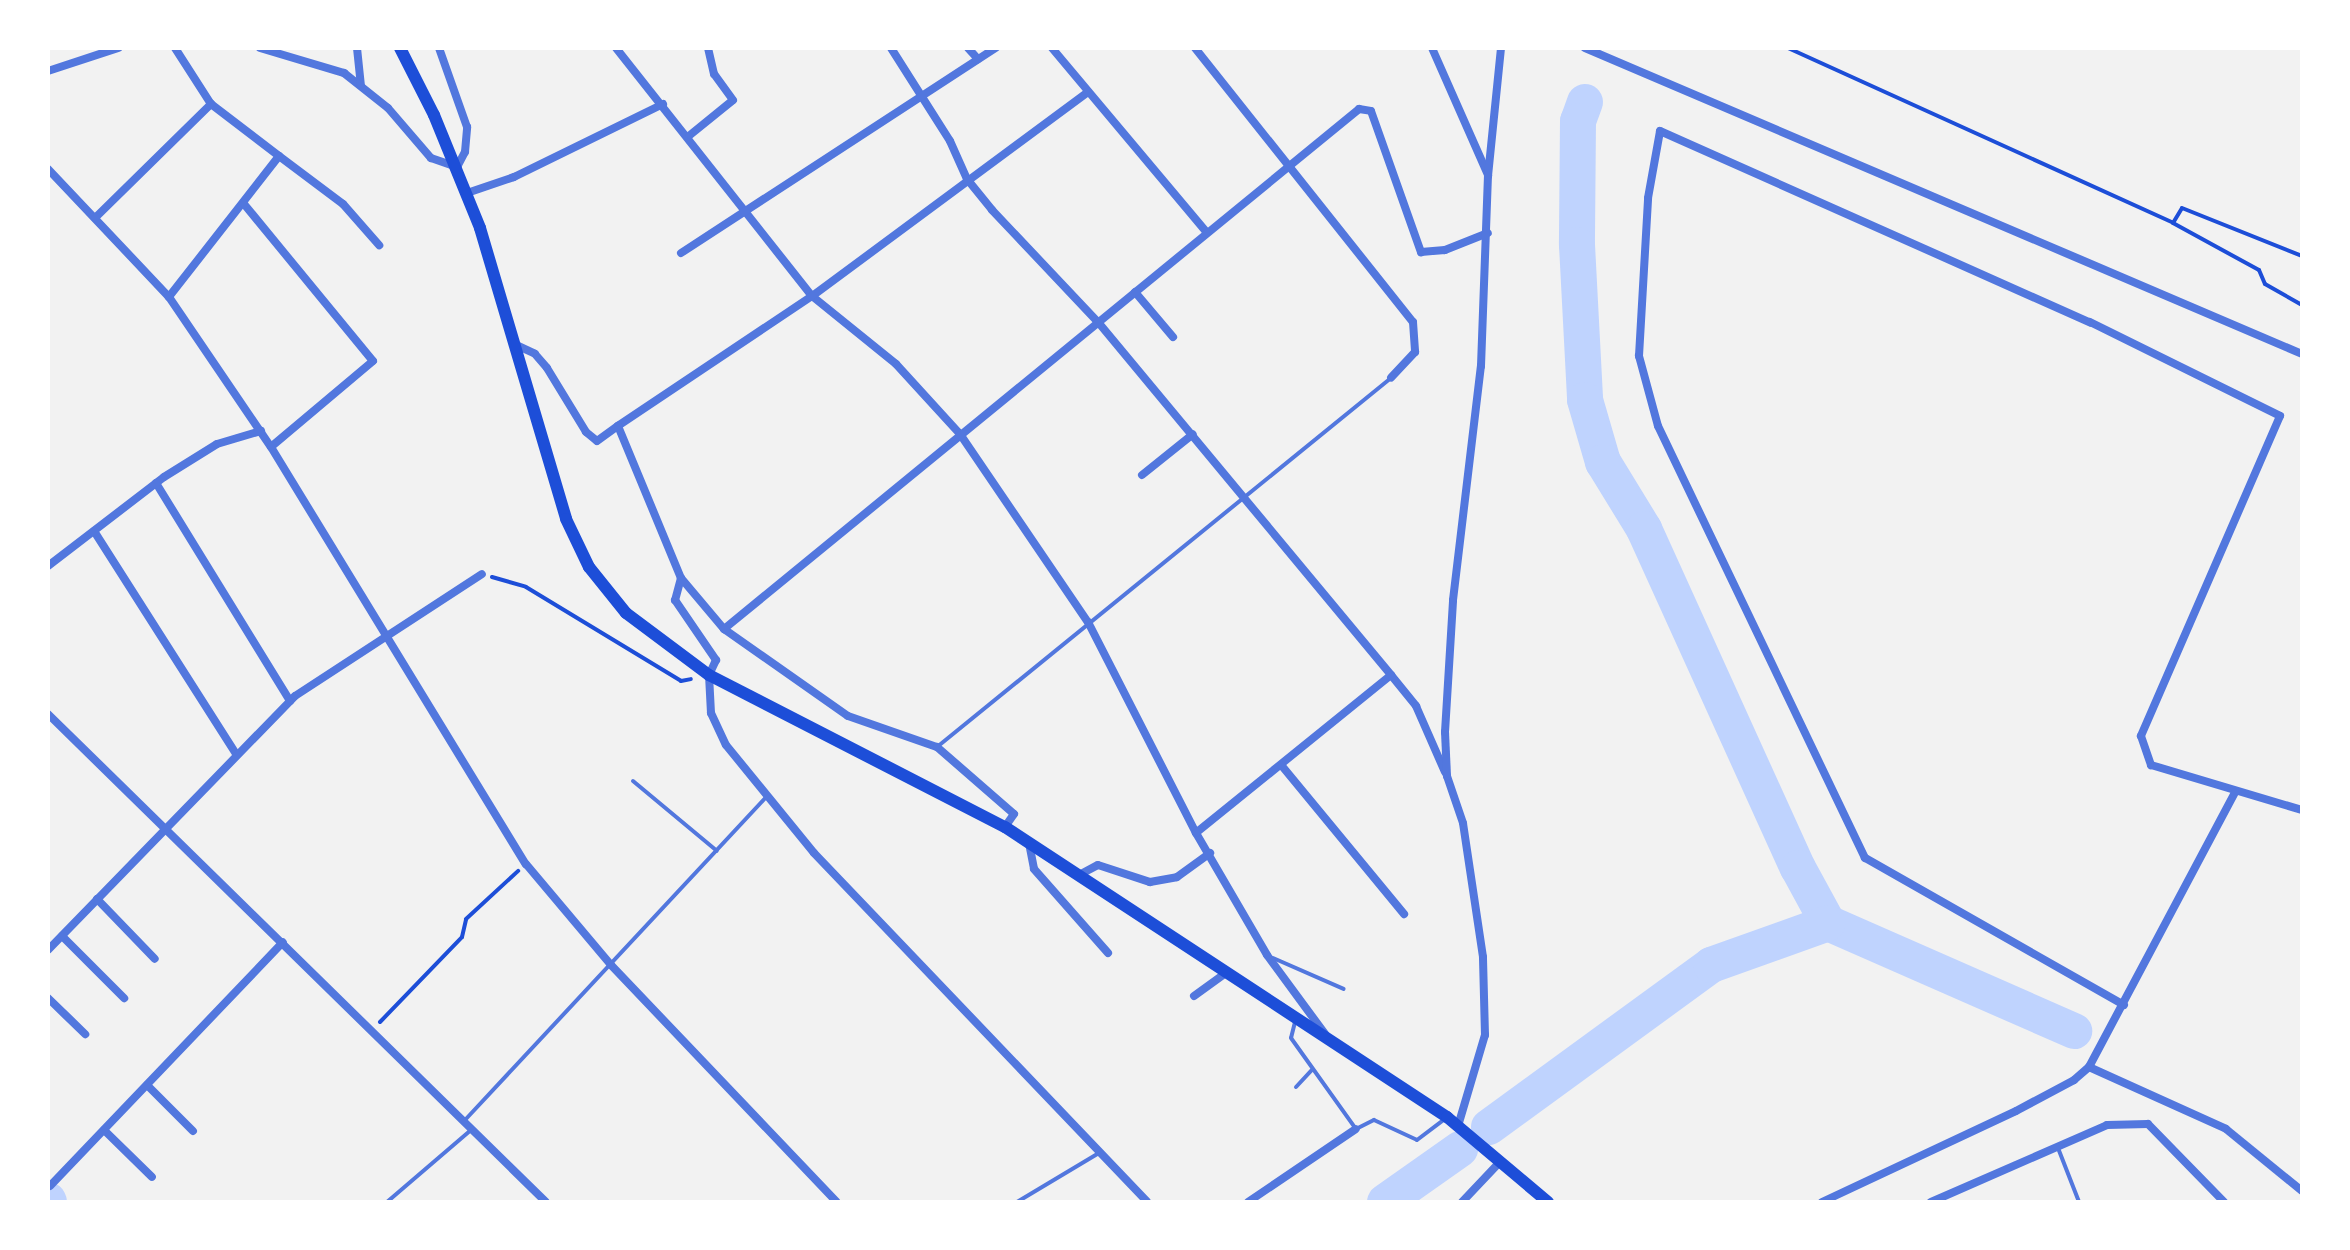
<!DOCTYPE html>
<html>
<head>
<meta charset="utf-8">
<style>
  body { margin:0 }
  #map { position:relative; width:2350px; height:1250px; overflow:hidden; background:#f2f2f2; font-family:Montserrat,sans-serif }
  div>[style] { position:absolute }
  .river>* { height:36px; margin:-18px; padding:0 18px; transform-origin:18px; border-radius:18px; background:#bfd3fe }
  .path>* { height:4px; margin:-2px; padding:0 2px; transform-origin:2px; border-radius:2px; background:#1d4ed8 }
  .service>* { height:4px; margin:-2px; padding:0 2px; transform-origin:2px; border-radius:2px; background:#5277de }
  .minor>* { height:8px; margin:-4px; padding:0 4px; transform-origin:4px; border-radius:4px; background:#5277de }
  .secondary>* { height:12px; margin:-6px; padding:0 6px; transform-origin:6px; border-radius:6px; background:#1d4ed8 }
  span { translate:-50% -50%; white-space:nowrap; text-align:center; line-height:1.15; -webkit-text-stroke:8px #fff; paint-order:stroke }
  .frame { position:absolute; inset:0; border:50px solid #fff; pointer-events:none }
</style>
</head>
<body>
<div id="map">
  <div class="river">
    <i style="left:1585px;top:102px;width:20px;rotate:110deg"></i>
    <i style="left:1578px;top:121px;width:124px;rotate:90.5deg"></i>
    <i style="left:1577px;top:245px;width:155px;rotate:87deg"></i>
    <i style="left:1585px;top:400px;width:65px;rotate:73.8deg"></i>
    <i style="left:1603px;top:462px;width:79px;rotate:58.5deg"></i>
    <i style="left:1644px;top:529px;width:372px;rotate:65.6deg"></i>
    <i style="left:1798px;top:868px;width:63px;rotate:61.4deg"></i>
    <i style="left:1828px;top:923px;width:269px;rotate:23.7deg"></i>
    <i style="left:1489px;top:1127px;width:275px;rotate:-36.1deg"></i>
    <i style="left:1711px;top:965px;width:124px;rotate:-19.7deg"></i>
    <i style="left:48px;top:1200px;width:2px;rotate:63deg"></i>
    <i style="left:1385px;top:1202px;width:92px;rotate:-35.2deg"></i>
  </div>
  <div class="path">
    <i style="left:1788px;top:48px;width:423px;rotate:24.4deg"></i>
    <i style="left:2173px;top:223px;width:98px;rotate:28.7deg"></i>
    <i style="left:2259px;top:270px;width:15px;rotate:67deg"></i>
    <i style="left:2265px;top:284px;width:43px;rotate:29.6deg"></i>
    <i style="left:2173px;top:223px;width:17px;rotate:-59deg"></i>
    <i style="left:2182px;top:208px;width:129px;rotate:21.8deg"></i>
    <i style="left:492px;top:577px;width:35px;rotate:16deg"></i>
    <i style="left:526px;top:587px;width:181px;rotate:31.2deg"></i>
    <i style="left:681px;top:681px;width:10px;rotate:-11deg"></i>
    <i style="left:380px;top:1022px;width:118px;rotate:-46deg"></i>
    <i style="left:462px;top:937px;width:18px;rotate:-77deg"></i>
    <i style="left:466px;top:919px;width:71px;rotate:-42.7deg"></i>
  </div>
  <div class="service">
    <i style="left:937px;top:747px;width:585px;rotate:-39.1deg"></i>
    <i style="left:633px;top:781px;width:109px;rotate:39.8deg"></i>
    <i style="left:1273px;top:958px;width:77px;rotate:23.6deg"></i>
    <i style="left:1295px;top:1022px;width:16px;rotate:104deg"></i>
    <i style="left:1291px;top:1038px;width:112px;rotate:54.5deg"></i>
    <i style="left:1356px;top:1129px;width:20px;rotate:-27deg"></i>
    <i style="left:1374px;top:1120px;width:47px;rotate:24.9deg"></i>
    <i style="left:1417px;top:1140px;width:35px;rotate:-37deg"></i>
    <i style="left:1296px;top:1087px;width:23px;rotate:-47deg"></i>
    <i style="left:465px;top:1120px;width:442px;rotate:-47deg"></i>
    <i style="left:2058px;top:1148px;width:58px;rotate:68.7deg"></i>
    <i style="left:387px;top:1202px;width:111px;rotate:-40.6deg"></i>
    <i style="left:1017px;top:1202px;width:96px;rotate:-30.9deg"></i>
  </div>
  <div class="minor">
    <i style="left:175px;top:48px;width:67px;rotate:57.3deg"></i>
    <i style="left:211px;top:104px;width:86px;rotate:37.4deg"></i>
    <i style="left:279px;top:156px;width:179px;rotate:128deg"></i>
    <i style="left:169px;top:297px;width:181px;rotate:55.8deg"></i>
    <i style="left:271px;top:447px;width:489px;rotate:58.6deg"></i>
    <i style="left:526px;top:864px;width:132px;rotate:49.9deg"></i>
    <i style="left:611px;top:965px;width:327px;rotate:46.4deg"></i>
    <i style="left:260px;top:48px;width:88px;rotate:16.6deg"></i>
    <i style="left:344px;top:73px;width:56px;rotate:38.5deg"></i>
    <i style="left:388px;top:108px;width:66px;rotate:49.3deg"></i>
    <i style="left:431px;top:158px;width:28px;rotate:19deg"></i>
    <i style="left:457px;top:167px;width:17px;rotate:-62deg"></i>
    <i style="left:465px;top:152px;width:25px;rotate:-85deg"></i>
    <i style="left:467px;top:127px;width:84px;rotate:-109.5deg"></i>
    <i style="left:357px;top:48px;width:37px;rotate:84deg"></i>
    <i style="left:616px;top:48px;width:316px;rotate:51.7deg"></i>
    <i style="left:812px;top:296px;width:108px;rotate:39deg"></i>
    <i style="left:896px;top:364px;width:95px;rotate:47.6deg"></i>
    <i style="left:960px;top:434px;width:227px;rotate:55.8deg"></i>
    <i style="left:1088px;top:622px;width:237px;rotate:62.9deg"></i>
    <i style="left:1196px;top:833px;width:141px;rotate:59.8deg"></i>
    <i style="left:1267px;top:955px;width:98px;rotate:53.7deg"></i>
    <i style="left:891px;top:48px;width:110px;rotate:57.6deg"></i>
    <i style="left:950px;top:141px;width:42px;rotate:65.9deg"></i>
    <i style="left:967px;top:179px;width:40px;rotate:51deg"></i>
    <i style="left:992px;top:210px;width:154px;rotate:46.6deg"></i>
    <i style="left:1098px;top:322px;width:459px;rotate:50.3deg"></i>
    <i style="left:1391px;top:675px;width:251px;rotate:141deg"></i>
    <i style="left:968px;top:48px;width:15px;rotate:48deg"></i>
    <i style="left:1052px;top:48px;width:241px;rotate:50deg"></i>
    <i style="left:1195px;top:48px;width:350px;rotate:51.5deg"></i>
    <i style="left:1413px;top:322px;width:30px;rotate:86deg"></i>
    <i style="left:1415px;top:352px;width:35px;rotate:133deg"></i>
    <i style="left:1432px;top:48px;width:139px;rotate:66.2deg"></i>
    <i style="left:1585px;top:48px;width:780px;rotate:23.11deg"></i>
    <i style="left:48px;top:71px;width:74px;rotate:-18.2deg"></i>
    <i style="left:1088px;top:92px;width:343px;rotate:143.5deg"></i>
    <i style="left:812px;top:296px;width:234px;rotate:146.2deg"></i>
    <i style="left:618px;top:426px;width:165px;rotate:67.5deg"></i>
    <i style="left:681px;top:578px;width:23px;rotate:105deg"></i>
    <i style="left:675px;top:600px;width:73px;rotate:55.7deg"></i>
    <i style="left:716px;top:660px;width:17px;rotate:115deg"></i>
    <i style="left:709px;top:675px;width:38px;rotate:87deg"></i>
    <i style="left:711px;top:713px;width:35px;rotate:65deg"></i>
    <i style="left:726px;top:745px;width:139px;rotate:50.8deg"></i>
    <i style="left:814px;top:853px;width:482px;rotate:46.3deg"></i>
    <i style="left:690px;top:135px;width:55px;rotate:-39.1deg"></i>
    <i style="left:733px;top:100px;width:32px;rotate:-126deg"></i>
    <i style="left:714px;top:74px;width:27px;rotate:-103deg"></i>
    <i style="left:279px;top:156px;width:80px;rotate:36.9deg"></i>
    <i style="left:343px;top:204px;width:55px;rotate:48.7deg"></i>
    <i style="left:48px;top:169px;width:176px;rotate:46.6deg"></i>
    <i style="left:467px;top:193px;width:50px;rotate:-18.8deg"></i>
    <i style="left:514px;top:177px;width:166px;rotate:-26.1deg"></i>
    <i style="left:244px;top:204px;width:203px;rotate:50.6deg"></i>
    <i style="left:373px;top:361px;width:133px;rotate:139.9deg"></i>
    <i style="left:95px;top:218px;width:163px;rotate:-44.5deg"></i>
    <i style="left:681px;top:253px;width:376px;rotate:-33.1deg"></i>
    <i style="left:1135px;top:292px;width:59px;rotate:49.8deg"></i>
    <i style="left:514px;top:344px;width:23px;rotate:25deg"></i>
    <i style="left:535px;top:354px;width:18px;rotate:49deg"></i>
    <i style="left:547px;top:368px;width:75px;rotate:58.6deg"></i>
    <i style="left:586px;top:432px;width:14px;rotate:39deg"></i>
    <i style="left:597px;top:441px;width:26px;rotate:-36deg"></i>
    <i style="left:1142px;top:475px;width:65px;rotate:-38.8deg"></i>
    <i style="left:156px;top:483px;width:256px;rotate:58.4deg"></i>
    <i style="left:94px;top:531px;width:264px;rotate:57.5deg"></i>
    <i style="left:48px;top:566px;width:146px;rotate:-37.5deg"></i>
    <i style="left:164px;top:477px;width:62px;rotate:-31.9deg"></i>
    <i style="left:217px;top:444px;width:46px;rotate:-16.5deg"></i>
    <i style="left:681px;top:578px;width:67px;rotate:49.9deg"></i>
    <i style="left:724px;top:629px;width:821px;rotate:-39.31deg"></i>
    <i style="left:1359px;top:109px;width:12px;rotate:9deg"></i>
    <i style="left:1371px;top:111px;width:150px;rotate:70.5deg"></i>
    <i style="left:1421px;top:252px;width:24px;rotate:-5deg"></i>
    <i style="left:1445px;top:250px;width:46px;rotate:-21.6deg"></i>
    <i style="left:724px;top:629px;width:151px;rotate:35.1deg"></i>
    <i style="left:848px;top:716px;width:94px;rotate:19.2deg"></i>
    <i style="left:937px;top:747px;width:102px;rotate:41deg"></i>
    <i style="left:1014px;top:814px;width:16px;rotate:125deg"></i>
    <i style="left:1391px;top:675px;width:40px;rotate:51deg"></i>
    <i style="left:1416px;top:706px;width:72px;rotate:66.3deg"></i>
    <i style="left:48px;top:714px;width:697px;rotate:44.42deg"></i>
    <i style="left:1282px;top:766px;width:192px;rotate:50.5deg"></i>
    <i style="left:1029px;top:843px;width:26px;rotate:79deg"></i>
    <i style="left:1034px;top:869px;width:112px;rotate:48.6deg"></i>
    <i style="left:1079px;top:875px;width:21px;rotate:-28deg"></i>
    <i style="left:1098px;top:865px;width:55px;rotate:18.1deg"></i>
    <i style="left:1150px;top:882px;width:27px;rotate:-10deg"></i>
    <i style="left:1177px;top:877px;width:41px;rotate:-36deg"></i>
    <i style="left:97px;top:899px;width:83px;rotate:46deg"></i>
    <i style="left:62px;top:936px;width:88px;rotate:45deg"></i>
    <i style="left:48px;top:950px;width:354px;rotate:-45.8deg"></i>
    <i style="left:295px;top:696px;width:223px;rotate:-33.1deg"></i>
    <i style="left:1194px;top:996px;width:41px;rotate:-36deg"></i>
    <i style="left:48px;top:998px;width:52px;rotate:44.2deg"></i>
    <i style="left:2124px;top:1005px;width:298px;rotate:-150.4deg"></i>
    <i style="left:1865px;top:858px;width:479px;rotate:-115.6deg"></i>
    <i style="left:1658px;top:426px;width:73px;rotate:-105.2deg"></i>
    <i style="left:1639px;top:356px;width:158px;rotate:-86.7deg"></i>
    <i style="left:1648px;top:198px;width:68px;rotate:-79.8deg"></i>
    <i style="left:1660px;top:131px;width:471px;rotate:24deg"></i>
    <i style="left:2090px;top:322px;width:212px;rotate:26.3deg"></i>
    <i style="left:2280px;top:416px;width:349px;rotate:113.5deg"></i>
    <i style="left:2141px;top:736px;width:31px;rotate:71deg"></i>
    <i style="left:2151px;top:765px;width:158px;rotate:16.6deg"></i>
    <i style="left:2089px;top:1067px;width:150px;rotate:24.3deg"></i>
    <i style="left:2226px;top:1129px;width:98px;rotate:39.2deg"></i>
    <i style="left:147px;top:1085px;width:65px;rotate:45deg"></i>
    <i style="left:1458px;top:1126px;width:95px;rotate:-73.5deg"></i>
    <i style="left:1485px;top:1035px;width:78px;rotate:-91.5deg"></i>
    <i style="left:1483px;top:957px;width:135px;rotate:-98.5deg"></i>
    <i style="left:1463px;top:823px;width:50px;rotate:-108.8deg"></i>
    <i style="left:1447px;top:776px;width:44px;rotate:-92.6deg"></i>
    <i style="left:1445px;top:732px;width:132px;rotate:-86.5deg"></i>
    <i style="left:1453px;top:600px;width:236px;rotate:-83.2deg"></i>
    <i style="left:1481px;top:366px;width:190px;rotate:-87.9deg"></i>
    <i style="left:1488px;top:176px;width:129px;rotate:-84.2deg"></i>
    <i style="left:104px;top:1130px;width:67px;rotate:44.4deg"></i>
    <i style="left:50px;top:1186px;width:337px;rotate:-46.3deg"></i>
    <i style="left:1248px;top:1202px;width:130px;rotate:-34.1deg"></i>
    <i style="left:1462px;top:1202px;width:55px;rotate:-46.5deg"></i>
    <i style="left:1822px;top:1202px;width:214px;rotate:-25.1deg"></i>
    <i style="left:2016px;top:1111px;width:66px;rotate:-28.1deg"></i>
    <i style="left:2074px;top:1080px;width:20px;rotate:-41deg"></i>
    <i style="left:2089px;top:1067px;width:311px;rotate:-62deg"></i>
    <i style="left:1931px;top:1202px;width:192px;rotate:-23.6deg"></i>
    <i style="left:2107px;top:1125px;width:41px;rotate:-1.4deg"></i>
    <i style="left:2148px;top:1124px;width:109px;rotate:45.7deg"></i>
  </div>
  <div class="secondary">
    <i style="left:400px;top:48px;width:75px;rotate:63.1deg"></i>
    <i style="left:434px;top:115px;width:122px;rotate:67.8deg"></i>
    <i style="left:480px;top:228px;width:303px;rotate:73.5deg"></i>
    <i style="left:566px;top:519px;width:53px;rotate:64.4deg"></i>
    <i style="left:589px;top:567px;width:59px;rotate:51.2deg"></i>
    <i style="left:626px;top:613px;width:104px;rotate:36.8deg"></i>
    <i style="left:709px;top:675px;width:333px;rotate:27.2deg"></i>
    <i style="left:1005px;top:827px;width:529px;rotate:33.27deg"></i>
    <i style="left:1447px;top:1117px;width:132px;rotate:40.1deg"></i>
  </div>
  <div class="frame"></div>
</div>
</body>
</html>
